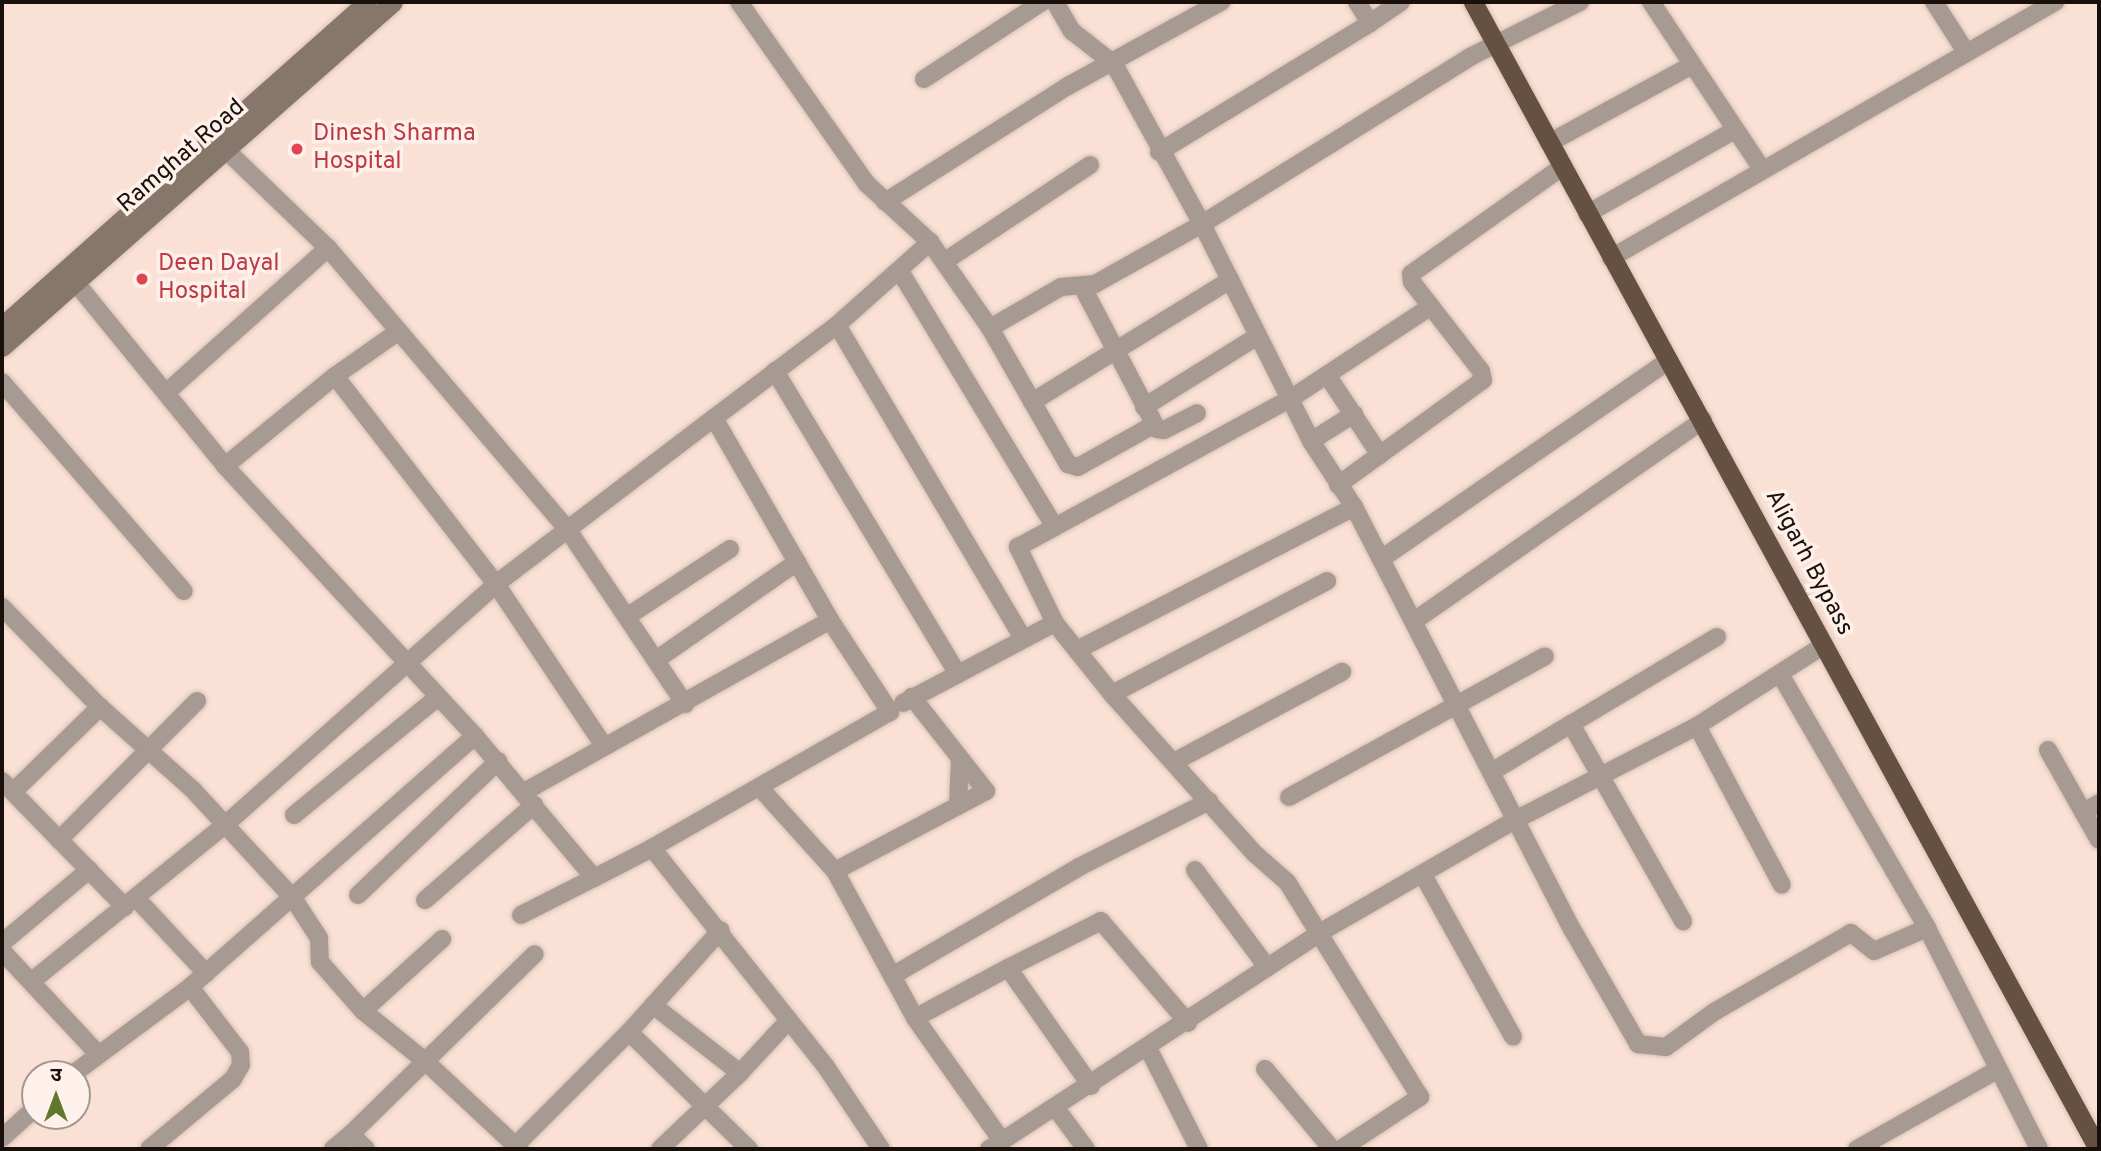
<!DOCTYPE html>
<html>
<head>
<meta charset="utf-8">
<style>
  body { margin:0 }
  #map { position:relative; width:2101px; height:1151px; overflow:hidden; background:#fbe1d5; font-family:Overpass,"Noto Sans Devanagari",sans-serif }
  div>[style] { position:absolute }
  .roads { filter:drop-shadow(0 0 2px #d7c0b5) drop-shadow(0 0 2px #d7c0b5) }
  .minor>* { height:18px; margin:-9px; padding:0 9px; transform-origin:9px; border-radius:9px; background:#a69a92 }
  .secondary>* { height:19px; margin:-9.5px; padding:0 9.5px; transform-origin:9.5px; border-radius:9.5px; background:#87766a }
  .trunk>* { height:19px; margin:-9.5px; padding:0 9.5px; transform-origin:9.5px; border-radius:9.5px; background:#665041 }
  .dots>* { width:19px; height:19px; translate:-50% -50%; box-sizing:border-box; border:4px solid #fef1eb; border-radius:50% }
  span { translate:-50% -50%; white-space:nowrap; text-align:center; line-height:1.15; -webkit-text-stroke:7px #fef1eb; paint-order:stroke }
  .health-label { font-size:24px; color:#be3a42 }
  .left { translate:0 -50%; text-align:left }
  .street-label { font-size:24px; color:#1a100b }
  .frame { position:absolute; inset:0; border:4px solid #1a100b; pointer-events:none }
  .north { position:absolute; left:21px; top:1060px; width:70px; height:70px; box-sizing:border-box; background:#fef1eb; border:2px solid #a39791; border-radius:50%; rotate:0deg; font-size:19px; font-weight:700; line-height:28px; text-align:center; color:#1a100b }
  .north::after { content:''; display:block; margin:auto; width:24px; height:32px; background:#5e792d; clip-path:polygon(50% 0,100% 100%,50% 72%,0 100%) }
</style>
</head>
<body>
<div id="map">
  <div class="roads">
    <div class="minor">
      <i style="left:739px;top:2px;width:223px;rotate:54.9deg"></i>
      <i style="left:867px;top:184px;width:86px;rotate:42.6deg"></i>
      <i style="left:1055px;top:2px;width:34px;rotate:60deg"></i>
      <i style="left:1072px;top:31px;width:53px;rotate:38.2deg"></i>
      <i style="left:1114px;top:64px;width:183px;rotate:61.2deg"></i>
      <i style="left:1202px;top:224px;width:243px;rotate:63.3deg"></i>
      <i style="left:1311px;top:441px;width:79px;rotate:56.9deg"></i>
      <i style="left:1354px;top:507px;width:475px;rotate:62.7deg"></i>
      <i style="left:1572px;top:929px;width:133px;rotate:60.1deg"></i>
      <i style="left:1638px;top:1044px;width:28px;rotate:6deg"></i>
      <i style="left:1666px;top:1047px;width:59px;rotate:-36.1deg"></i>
      <i style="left:1714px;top:1012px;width:158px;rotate:-30deg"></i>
      <i style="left:1851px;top:933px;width:29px;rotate:38deg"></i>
      <i style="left:1874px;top:951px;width:58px;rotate:-23.5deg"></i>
      <i style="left:1357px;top:2px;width:25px;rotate:58deg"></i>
      <i style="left:1370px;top:23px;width:37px;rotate:-34deg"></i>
      <i style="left:1651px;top:2px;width:201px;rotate:56.4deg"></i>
      <i style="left:1934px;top:2px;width:59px;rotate:57.4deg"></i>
      <i style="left:924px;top:79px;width:141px;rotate:-33.1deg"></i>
      <i style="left:1549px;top:143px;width:163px;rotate:-28.6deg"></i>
      <i style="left:226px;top:150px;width:141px;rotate:43.9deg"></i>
      <i style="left:328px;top:248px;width:370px;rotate:49.6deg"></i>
      <i style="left:568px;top:530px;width:210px;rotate:56.1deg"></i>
      <i style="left:1159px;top:152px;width:247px;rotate:-31.4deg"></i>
      <i style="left:885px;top:202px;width:217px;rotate:-32.4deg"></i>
      <i style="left:1068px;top:86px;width:175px;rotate:-28.8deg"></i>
      <i style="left:1587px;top:214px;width:170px;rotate:-29.6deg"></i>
      <i style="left:1611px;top:258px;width:513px;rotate:-29.97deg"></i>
      <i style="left:945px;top:261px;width:174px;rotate:-33.5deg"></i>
      <i style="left:901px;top:273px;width:297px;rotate:58.8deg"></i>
      <i style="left:76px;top:283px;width:236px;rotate:50.8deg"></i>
      <i style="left:225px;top:466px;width:368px;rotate:47.2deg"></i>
      <i style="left:475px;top:736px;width:185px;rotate:50deg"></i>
      <i style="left:594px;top:878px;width:65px;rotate:-27.3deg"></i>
      <i style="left:652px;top:848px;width:280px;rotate:51.5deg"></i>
      <i style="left:826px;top:1067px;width:99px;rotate:56.1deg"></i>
      <i style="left:1083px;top:288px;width:159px;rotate:62.3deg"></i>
      <i style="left:1157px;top:429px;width:7px;rotate:8deg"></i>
      <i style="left:1164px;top:430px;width:37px;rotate:-27deg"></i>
      <i style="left:837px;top:325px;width:363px;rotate:59.3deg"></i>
      <i style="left:990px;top:328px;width:82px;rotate:-30deg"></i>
      <i style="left:1061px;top:287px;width:34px;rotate:-5deg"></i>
      <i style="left:1095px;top:284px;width:123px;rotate:-29.3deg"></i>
      <i style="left:1202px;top:224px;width:316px;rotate:-31.9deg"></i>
      <i style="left:1470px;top:57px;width:123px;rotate:-26.6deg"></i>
      <i style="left:775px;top:371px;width:354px;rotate:58.9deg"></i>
      <i style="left:1327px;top:375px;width:96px;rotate:56.5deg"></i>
      <i style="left:335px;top:376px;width:263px;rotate:52.3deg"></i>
      <i style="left:496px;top:584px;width:195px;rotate:56.3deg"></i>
      <i style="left:2px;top:382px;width:277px;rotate:49deg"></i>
      <i style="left:167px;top:392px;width:216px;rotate:-41.8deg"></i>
      <i style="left:1032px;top:402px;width:233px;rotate:-31.6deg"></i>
      <i style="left:1144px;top:407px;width:132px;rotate:-32deg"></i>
      <i style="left:714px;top:418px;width:154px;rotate:-37.1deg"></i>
      <i style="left:837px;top:325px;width:125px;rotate:-41.7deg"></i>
      <i style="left:930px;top:242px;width:105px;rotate:55.1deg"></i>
      <i style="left:990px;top:328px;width:157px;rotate:60.2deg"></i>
      <i style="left:1068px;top:464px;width:10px;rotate:17deg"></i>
      <i style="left:1078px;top:467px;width:86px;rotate:-29.2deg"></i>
      <i style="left:1311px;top:441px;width:51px;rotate:-32.1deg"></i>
      <i style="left:225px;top:466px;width:142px;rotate:-39.3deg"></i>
      <i style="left:335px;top:376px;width:78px;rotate:-35.1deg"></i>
      <i style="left:1338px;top:485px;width:179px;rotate:-35.9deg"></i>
      <i style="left:1483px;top:380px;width:9px;rotate:-103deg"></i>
      <i style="left:1481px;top:371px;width:113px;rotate:-127.8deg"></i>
      <i style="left:1412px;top:282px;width:8px;rotate:-97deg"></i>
      <i style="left:1411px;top:274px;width:185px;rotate:-35.3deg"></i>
      <i style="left:1381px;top:559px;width:350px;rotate:-34.6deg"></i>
      <i style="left:2px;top:607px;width:140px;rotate:45.6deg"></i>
      <i style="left:100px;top:707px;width:125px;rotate:41.7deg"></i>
      <i style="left:193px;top:790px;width:147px;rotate:47.2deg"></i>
      <i style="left:293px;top:898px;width:48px;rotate:57deg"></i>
      <i style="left:319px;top:938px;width:24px;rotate:88deg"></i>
      <i style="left:320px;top:962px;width:65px;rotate:48.7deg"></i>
      <i style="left:363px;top:1011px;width:80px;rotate:38.9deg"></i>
      <i style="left:425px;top:1061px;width:129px;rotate:43.1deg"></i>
      <i style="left:628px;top:616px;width:122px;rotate:-33.3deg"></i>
      <i style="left:1414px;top:621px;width:352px;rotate:-34.8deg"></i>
      <i style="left:1077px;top:650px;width:312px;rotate:-27.3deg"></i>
      <i style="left:656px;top:660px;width:172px;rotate:-34.8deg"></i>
      <i style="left:1780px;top:674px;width:293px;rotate:59.9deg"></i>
      <i style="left:1927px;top:928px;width:248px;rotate:63.1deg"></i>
      <i style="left:1112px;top:694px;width:243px;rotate:-27.7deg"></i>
      <i style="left:903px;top:703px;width:172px;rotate:-27.8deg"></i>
      <i style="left:1571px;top:724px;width:170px;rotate:-30.8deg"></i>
      <i style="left:1697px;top:726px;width:180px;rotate:61.9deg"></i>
      <i style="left:2048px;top:750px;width:103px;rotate:60.5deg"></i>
      <i style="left:1174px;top:762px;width:191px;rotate:-28.2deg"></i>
      <i style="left:1493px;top:771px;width:91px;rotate:-31.1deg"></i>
      <i style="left:1571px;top:724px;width:227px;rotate:60.4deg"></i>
      <i style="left:2px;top:781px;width:176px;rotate:45.7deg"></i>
      <i style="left:761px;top:789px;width:110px;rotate:47.9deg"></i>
      <i style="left:835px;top:871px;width:167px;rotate:61.4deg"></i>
      <i style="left:915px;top:1018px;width:151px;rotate:54.7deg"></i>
      <i style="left:1002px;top:1141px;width:15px;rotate:148deg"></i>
      <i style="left:13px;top:792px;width:122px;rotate:-44.3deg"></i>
      <i style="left:524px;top:792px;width:351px;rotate:-29.3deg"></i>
      <i style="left:1289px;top:797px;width:292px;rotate:-28.8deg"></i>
      <i style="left:958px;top:806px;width:48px;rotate:-87.6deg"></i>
      <i style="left:2083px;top:812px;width:18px;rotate:-29deg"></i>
      <i style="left:294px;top:815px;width:185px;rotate:-39.3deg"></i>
      <i style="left:59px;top:840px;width:196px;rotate:-45.2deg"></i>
      <i style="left:1195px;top:870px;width:121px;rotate:53.4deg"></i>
      <i style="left:835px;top:871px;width:171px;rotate:-27.9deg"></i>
      <i style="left:986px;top:791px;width:120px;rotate:-128.2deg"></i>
      <i style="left:1423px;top:875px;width:185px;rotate:60.9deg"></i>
      <i style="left:358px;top:895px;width:194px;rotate:-43.7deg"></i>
      <i style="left:136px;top:898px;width:103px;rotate:47deg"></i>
      <i style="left:425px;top:900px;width:145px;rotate:-41.1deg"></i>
      <i style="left:521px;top:915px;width:82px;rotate:-26.9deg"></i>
      <i style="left:2px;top:943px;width:114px;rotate:-40deg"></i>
      <i style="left:2px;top:951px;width:139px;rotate:47deg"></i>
      <i style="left:892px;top:976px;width:216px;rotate:-30.2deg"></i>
      <i style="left:1079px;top:867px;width:146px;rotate:-26.9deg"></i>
      <i style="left:32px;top:981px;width:250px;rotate:-39deg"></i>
      <i style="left:226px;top:824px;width:361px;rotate:-41.6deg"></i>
      <i style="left:496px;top:584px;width:274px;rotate:-37.3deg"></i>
      <i style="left:714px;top:418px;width:233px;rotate:60.1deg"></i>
      <i style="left:830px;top:620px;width:110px;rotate:56.9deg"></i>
      <i style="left:890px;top:712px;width:274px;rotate:150.3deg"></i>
      <i style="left:190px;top:987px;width:380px;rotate:-41.4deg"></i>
      <i style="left:654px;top:1006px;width:109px;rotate:37.9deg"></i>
      <i style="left:740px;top:1073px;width:72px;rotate:-47.2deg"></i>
      <i style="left:363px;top:1011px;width:107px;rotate:-42.3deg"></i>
      <i style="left:915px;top:1018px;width:106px;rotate:-28.3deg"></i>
      <i style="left:629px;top:1032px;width:137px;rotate:-48deg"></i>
      <i style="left:1148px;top:1048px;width:113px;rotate:63.2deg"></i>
      <i style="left:1265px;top:1069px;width:104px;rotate:50.1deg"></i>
      <i style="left:73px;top:1074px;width:146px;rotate:-36.6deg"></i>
      <i style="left:190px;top:987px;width:82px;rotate:52.4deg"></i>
      <i style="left:240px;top:1052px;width:13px;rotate:86deg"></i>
      <i style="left:241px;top:1065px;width:16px;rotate:120deg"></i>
      <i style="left:233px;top:1079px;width:109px;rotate:140.2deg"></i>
      <i style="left:1091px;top:1086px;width:144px;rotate:-125.1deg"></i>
      <i style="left:1008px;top:968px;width:104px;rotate:-26.8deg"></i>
      <i style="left:1101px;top:921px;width:134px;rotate:49.5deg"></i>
      <i style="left:1055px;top:1107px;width:52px;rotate:53.6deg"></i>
      <i style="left:351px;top:1134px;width:257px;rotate:-44.4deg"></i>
      <i style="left:2px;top:1138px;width:45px;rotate:-42.3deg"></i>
      <i style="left:1002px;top:1141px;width:381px;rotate:-33.2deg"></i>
      <i style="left:1321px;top:932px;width:226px;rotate:-30deg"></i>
      <i style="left:1517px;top:819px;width:203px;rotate:-27.3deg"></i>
      <i style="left:1697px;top:726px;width:151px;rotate:-32.5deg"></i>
      <i style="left:515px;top:1146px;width:161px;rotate:-45deg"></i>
      <i style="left:629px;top:1032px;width:168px;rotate:44.3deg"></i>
      <i style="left:333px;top:1149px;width:23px;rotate:-40deg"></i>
      <i style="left:351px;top:1134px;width:21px;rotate:45deg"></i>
      <i style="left:660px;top:1149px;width:110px;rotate:-43.5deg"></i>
      <i style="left:1341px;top:1149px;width:95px;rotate:-33.4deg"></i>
      <i style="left:1420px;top:1097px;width:253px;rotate:-121.7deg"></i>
      <i style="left:1287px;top:882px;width:44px;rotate:-138.7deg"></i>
      <i style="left:1254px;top:853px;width:213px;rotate:-131.8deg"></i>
      <i style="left:1112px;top:694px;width:91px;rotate:-128.8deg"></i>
      <i style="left:1055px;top:623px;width:85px;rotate:-116deg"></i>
      <i style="left:1018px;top:547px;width:310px;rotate:-28.6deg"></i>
      <i style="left:1290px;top:399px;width:168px;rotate:-33.3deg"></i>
      <i style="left:1857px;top:1149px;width:161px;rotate:-29.4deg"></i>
    </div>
    <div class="secondary">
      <i style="left:2px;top:326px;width:488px;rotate:-41.6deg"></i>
      <i style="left:2px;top:347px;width:521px;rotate:-41.42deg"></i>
    </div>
    <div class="trunk">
      <i style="left:1473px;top:2px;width:1306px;rotate:61.41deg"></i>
    </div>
  </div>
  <div class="dots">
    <i style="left:297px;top:149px;background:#e0444e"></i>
    <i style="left:142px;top:279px;background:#e0444e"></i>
  </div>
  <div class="health-label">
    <span class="left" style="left:313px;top:149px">Dinesh Sharma<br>Hospital</span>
    <span class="left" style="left:158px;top:279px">Deen Dayal<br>Hospital</span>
  </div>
  <div class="street-label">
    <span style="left:182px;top:157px;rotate:-41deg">Ramghat Road</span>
    <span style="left:1808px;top:563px;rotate:62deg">Aligarh Bypass</span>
  </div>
  <div class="frame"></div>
  <div class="north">उ</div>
</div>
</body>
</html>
